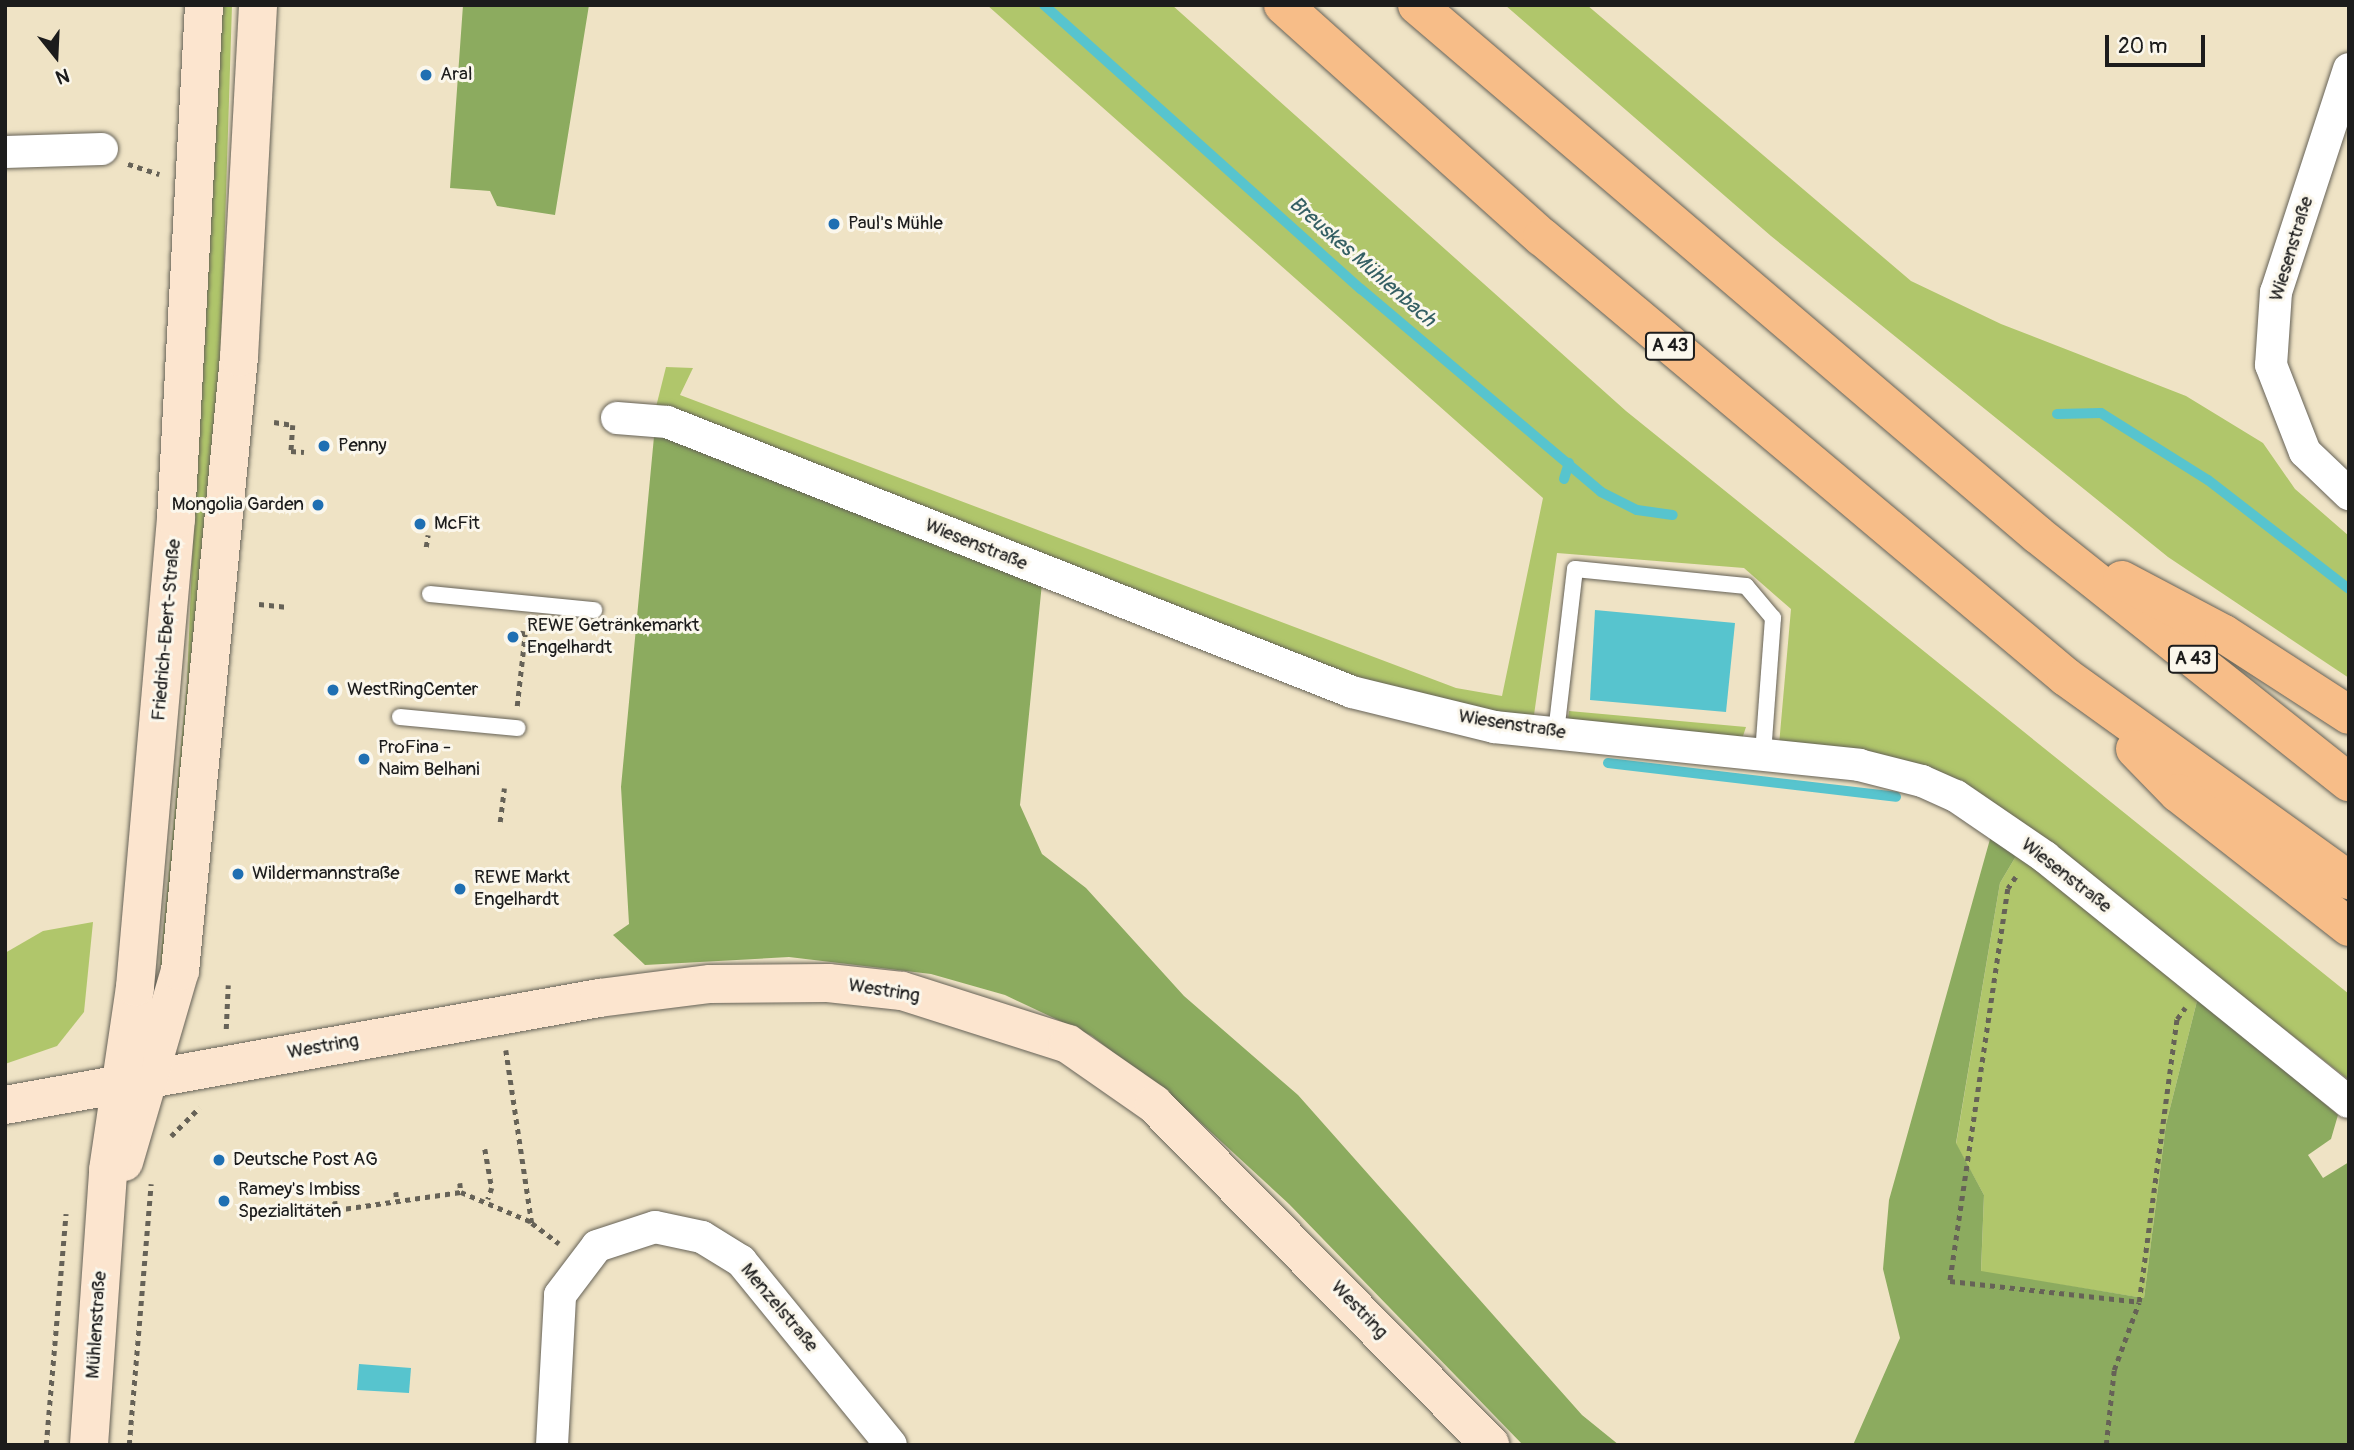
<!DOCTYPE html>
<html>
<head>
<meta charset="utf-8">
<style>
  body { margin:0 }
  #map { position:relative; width:2354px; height:1450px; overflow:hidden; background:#efe3c5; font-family:Pangolin,sans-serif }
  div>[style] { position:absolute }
  .green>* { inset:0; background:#b0c66b }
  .forest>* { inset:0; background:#8cab5f }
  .water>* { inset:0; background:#57c4ce }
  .stream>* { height:10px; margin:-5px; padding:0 5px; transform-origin:5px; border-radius:5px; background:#57c4ce }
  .path>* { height:4.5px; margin-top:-2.25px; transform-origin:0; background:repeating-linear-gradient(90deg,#666257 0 5px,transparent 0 10px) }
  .roads { filter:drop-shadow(0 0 2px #666257) drop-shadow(0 0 2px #666257) }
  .lane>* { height:16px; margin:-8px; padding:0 8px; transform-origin:8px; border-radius:8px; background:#fff }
  .street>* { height:32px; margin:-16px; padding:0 16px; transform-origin:16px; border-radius:16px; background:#fff }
  .secondary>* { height:38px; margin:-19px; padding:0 19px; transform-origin:19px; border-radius:19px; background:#fce5cf }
  .highway>* { height:38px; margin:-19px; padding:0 19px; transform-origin:19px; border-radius:19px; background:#f7bd88 }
  .dots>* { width:19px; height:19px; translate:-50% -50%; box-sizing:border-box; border:4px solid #fbf7ec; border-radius:50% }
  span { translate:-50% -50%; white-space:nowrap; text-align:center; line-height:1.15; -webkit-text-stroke:6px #fbf7ec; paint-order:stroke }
  .shield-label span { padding:2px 5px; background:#fbf7ec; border:2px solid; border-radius:5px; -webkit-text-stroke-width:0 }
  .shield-label { font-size:18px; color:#1c1c1c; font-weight:700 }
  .poi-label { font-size:19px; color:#1c1c1c }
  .left { translate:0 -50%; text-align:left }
  .right { translate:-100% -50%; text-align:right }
  .street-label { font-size:19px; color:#1c1c1c }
  .water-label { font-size:21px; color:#345f63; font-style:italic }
  .frame { position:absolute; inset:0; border:7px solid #1c1c1c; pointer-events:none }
  .north { position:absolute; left:21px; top:21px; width:70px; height:70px; -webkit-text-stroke:5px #fbf7ec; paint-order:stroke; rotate:162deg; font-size:19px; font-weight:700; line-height:28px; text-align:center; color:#1c1c1c }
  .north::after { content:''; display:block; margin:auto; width:24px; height:32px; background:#1c1c1c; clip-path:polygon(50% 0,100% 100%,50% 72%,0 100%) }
  .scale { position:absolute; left:2105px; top:35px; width:100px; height:32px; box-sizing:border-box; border:4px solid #1c1c1c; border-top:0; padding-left:9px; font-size:21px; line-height:24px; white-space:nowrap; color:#1c1c1c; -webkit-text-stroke:5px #fbf7ec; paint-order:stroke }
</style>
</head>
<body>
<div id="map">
  <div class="green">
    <i style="clip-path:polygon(215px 5px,232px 5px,219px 415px,168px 965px,160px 965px,187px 683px)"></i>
    <i style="clip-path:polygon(987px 5px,1172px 5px,1626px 411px,2349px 994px,2349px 1080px,2015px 818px,1779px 745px,1791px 609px,1744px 568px,1557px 553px,1533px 722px,1468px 711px,1230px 637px,656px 407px,666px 367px,693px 368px,680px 395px,1456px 688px,1502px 696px,1543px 498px)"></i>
    <i style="clip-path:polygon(1505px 5px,1587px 5px,1911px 281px,2001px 324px,2186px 396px,2263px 443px,2295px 489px,2349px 536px,2349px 678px,2168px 557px,1771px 236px)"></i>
    <i style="clip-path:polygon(1569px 711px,1746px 727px,1742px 739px,1568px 720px)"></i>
    <i style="clip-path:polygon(2019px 851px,2198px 997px,2166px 1124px,2144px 1298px,1981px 1272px,1984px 1195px,1956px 1144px,2000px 883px)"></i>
    <i style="clip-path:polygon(93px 922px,84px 1012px,57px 1046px,5px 1064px,5px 953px,43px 931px)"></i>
  </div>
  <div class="forest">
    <i style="clip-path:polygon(463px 5px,589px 5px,555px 215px,497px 206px,490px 191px,450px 188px)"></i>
    <i style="clip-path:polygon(655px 426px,1042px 583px,1020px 805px,1042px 854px,1086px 888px,1184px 996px,1298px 1095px,1582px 1415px,1619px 1445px,1523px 1445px,1289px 1204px,1188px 1111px,1092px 1036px,1005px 995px,931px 974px,789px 957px,645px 965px,613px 935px,629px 924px,621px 787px)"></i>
    <i style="clip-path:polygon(1992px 832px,2019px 851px,2000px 883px,1956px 1143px,1984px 1195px,1981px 1271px,2144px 1298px,2166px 1124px,2198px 997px,2338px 1115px,2331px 1139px,2308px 1155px,2323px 1178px,2349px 1162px,2349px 1445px,1853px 1445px,1900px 1338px,1883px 1269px,1889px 1200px)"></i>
  </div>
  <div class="water">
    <i style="clip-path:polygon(1595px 610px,1735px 623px,1726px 712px,1590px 700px)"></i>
    <i style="clip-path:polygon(359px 1364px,411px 1368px,409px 1393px,357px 1390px)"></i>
  </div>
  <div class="stream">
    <i style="left:1044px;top:5px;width:426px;rotate:41.9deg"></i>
    <i style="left:1361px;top:289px;width:314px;rotate:40.2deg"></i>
    <i style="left:1601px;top:492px;width:40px;rotate:26.6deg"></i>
    <i style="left:1637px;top:510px;width:36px;rotate:8deg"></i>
    <i style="left:2057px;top:414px;width:44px;rotate:-1.3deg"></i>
    <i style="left:2101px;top:413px;width:126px;rotate:32.1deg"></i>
    <i style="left:2208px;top:480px;width:178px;rotate:37.7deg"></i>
    <i style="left:1564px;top:479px;width:17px;rotate:-73deg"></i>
    <i style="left:1608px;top:763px;width:290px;rotate:6.7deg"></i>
  </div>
  <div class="path">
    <i style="left:128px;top:164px;width:33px;rotate:18deg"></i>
    <i style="left:274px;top:422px;width:19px;rotate:9deg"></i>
    <i style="left:293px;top:425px;width:26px;rotate:94deg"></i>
    <i style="left:291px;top:451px;width:13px;rotate:4deg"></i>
    <i style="left:267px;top:500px;width:32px;rotate:5deg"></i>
    <i style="left:426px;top:547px;width:12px;rotate:-81deg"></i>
    <i style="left:259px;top:604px;width:29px;rotate:6deg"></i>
    <i style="left:517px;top:706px;width:72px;rotate:-83.7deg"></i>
    <i style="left:525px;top:634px;width:6px;rotate:-171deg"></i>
    <i style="left:500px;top:822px;width:34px;rotate:-83deg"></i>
    <i style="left:2016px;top:877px;width:14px;rotate:124deg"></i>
    <i style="left:2008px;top:889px;width:396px;rotate:98.4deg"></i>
    <i style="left:1950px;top:1281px;width:190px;rotate:6.3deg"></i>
    <i style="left:226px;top:1029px;width:44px;rotate:-87.4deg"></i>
    <i style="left:506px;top:1050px;width:175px;rotate:81.5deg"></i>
    <i style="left:532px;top:1223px;width:34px;rotate:37deg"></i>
    <i style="left:171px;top:1136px;width:40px;rotate:-45deg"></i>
    <i style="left:485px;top:1149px;width:40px;rotate:80deg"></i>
    <i style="left:492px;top:1188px;width:12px;rotate:110deg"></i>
    <i style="left:460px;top:1183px;width:9px;rotate:84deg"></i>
    <i style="left:396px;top:1192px;width:9px;rotate:84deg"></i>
    <i style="left:335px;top:1201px;width:9px;rotate:84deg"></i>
    <i style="left:336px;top:1210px;width:126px;rotate:-8.2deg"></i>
    <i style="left:461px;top:1192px;width:77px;rotate:22.9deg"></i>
    <i style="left:46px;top:1445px;width:232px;rotate:-85.1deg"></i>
    <i style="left:129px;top:1445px;width:262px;rotate:-85.2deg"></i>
    <i style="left:2106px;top:1445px;width:75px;rotate:-83.9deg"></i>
    <i style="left:2114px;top:1370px;width:72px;rotate:-69.8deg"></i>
    <i style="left:2139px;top:1302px;width:286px;rotate:-82.4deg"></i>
    <i style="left:2177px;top:1019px;width:14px;rotate:-54deg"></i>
  </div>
  <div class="roads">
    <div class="lane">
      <i style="left:430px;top:594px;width:165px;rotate:5.6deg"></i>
      <i style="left:400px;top:717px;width:118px;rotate:5.4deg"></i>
      <i style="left:1556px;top:733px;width:165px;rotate:-83.4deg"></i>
      <i style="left:1575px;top:569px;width:172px;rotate:5.7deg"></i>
      <i style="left:1746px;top:586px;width:42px;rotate:49.8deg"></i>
      <i style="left:1773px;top:618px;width:137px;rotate:94.2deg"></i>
    </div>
    <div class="street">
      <i style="left:2349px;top:69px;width:235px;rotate:108.1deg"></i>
      <i style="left:2276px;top:292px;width:73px;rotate:93.9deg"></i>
      <i style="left:2271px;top:365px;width:93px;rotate:68.7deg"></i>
      <i style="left:2305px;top:452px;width:61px;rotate:43.7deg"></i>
      <i style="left:5px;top:152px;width:97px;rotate:-1.8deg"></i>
      <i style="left:617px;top:418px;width:50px;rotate:4.6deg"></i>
      <i style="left:667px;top:422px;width:736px;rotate:21.51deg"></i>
      <i style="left:1352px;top:692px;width:146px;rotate:13.8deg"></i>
      <i style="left:1494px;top:727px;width:367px;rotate:5.9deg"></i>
      <i style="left:1859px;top:765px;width:65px;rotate:14.3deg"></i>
      <i style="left:1922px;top:781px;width:37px;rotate:24deg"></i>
      <i style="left:1956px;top:796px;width:108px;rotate:34.4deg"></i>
      <i style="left:2045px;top:857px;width:390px;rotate:38.9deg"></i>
      <i style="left:552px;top:1445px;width:150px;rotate:-86.9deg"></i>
      <i style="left:560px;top:1295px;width:61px;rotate:-52.9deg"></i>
      <i style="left:597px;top:1246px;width:61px;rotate:-18.1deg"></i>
      <i style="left:655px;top:1227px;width:48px;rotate:12deg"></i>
      <i style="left:702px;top:1237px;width:46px;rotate:31.6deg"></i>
      <i style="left:741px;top:1261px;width:237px;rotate:50.8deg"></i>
    </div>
    <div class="secondary">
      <i style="left:5px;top:1105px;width:604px;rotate:-10.21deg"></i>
      <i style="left:599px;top:998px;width:112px;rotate:-7.2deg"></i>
      <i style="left:710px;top:984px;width:118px;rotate:-0.5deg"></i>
      <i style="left:828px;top:983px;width:74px;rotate:6.2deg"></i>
      <i style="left:902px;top:991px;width:174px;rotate:17.7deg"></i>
      <i style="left:1068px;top:1044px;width:105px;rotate:34.9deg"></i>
      <i style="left:1154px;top:1104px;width:479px;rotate:45.4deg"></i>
      <i style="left:124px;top:1162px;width:199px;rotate:-73.7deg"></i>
      <i style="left:180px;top:971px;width:617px;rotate:-84.51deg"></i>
      <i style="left:239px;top:357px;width:353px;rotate:-86.9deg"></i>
      <i style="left:89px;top:1445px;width:276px;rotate:-86deg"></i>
      <i style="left:108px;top:1170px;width:185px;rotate:-81.6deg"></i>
      <i style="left:135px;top:987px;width:470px;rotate:-85deg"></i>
      <i style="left:176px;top:519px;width:515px;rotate:-86.88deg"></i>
    </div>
    <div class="highway">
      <i style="left:1283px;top:5px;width:348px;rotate:41.9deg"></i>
      <i style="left:1542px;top:237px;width:684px;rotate:40.02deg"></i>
      <i style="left:2066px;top:677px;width:348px;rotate:35.7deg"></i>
      <i style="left:1417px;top:5px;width:816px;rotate:40.48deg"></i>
      <i style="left:2038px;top:535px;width:397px;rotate:38.5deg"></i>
      <i style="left:2122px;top:580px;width:115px;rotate:27.9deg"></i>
      <i style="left:2224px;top:634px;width:149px;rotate:32.9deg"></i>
      <i style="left:2135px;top:749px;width:62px;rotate:45.7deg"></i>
      <i style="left:2178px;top:793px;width:217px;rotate:38.1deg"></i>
    </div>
  </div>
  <div class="dots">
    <i style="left:426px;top:75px;background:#1f6fb2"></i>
    <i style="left:834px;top:224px;background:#1f6fb2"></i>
    <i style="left:324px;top:446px;background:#1f6fb2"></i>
    <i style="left:318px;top:505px;background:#1f6fb2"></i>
    <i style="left:420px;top:524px;background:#1f6fb2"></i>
    <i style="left:513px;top:637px;background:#1f6fb2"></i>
    <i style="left:333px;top:690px;background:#1f6fb2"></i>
    <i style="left:364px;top:759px;background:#1f6fb2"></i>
    <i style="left:238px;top:874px;background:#1f6fb2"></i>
    <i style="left:460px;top:889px;background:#1f6fb2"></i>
    <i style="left:219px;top:1160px;background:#1f6fb2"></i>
    <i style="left:224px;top:1201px;background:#1f6fb2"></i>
  </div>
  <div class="shield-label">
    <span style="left:1670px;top:346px">A 43</span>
    <span style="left:2193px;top:659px">A 43</span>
  </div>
  <div class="poi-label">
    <span class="left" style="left:440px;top:75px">Aral</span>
    <span class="left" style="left:848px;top:224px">Paul's Mühle</span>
    <span class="left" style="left:338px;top:446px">Penny</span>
    <span class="right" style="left:304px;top:505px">Mongolia Garden</span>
    <span class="left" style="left:434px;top:524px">McFit</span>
    <span class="left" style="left:527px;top:637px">REWE Getränkemarkt<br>Engelhardt</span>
    <span class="left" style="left:347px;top:690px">WestRingCenter</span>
    <span class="left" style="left:378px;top:759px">ProFina -<br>Naim Belhani</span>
    <span class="left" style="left:252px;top:874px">Wildermannstraße</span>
    <span class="left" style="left:474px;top:889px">REWE Markt<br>Engelhardt</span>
    <span class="left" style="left:233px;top:1160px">Deutsche Post AG</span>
    <span class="left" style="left:238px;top:1201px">Ramey's Imbiss<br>Spezialitäten</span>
  </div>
  <div class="street-label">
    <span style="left:2292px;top:249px;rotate:-73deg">Wiesenstraße</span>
    <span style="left:976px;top:545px;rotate:22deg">Wiesenstraße</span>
    <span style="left:167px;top:630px;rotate:-85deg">Friedrich-Ebert-Straße</span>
    <span style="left:1512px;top:725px;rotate:9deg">Wiesenstraße</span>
    <span style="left:2066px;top:876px;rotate:38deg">Wiesenstraße</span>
    <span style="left:884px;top:991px;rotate:9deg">Westring</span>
    <span style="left:323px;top:1047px;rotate:-10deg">Westring</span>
    <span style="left:779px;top:1308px;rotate:50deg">Menzelstraße</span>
    <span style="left:1359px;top:1310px;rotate:46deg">Westring</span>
    <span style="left:97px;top:1325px;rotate:-86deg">Mühlenstraße</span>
  </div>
  <div class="water-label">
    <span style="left:1362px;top:262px;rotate:41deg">Breuskes Mühlenbach</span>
  </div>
  <div class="frame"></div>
  <div class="north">N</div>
  <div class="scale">20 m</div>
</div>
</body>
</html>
